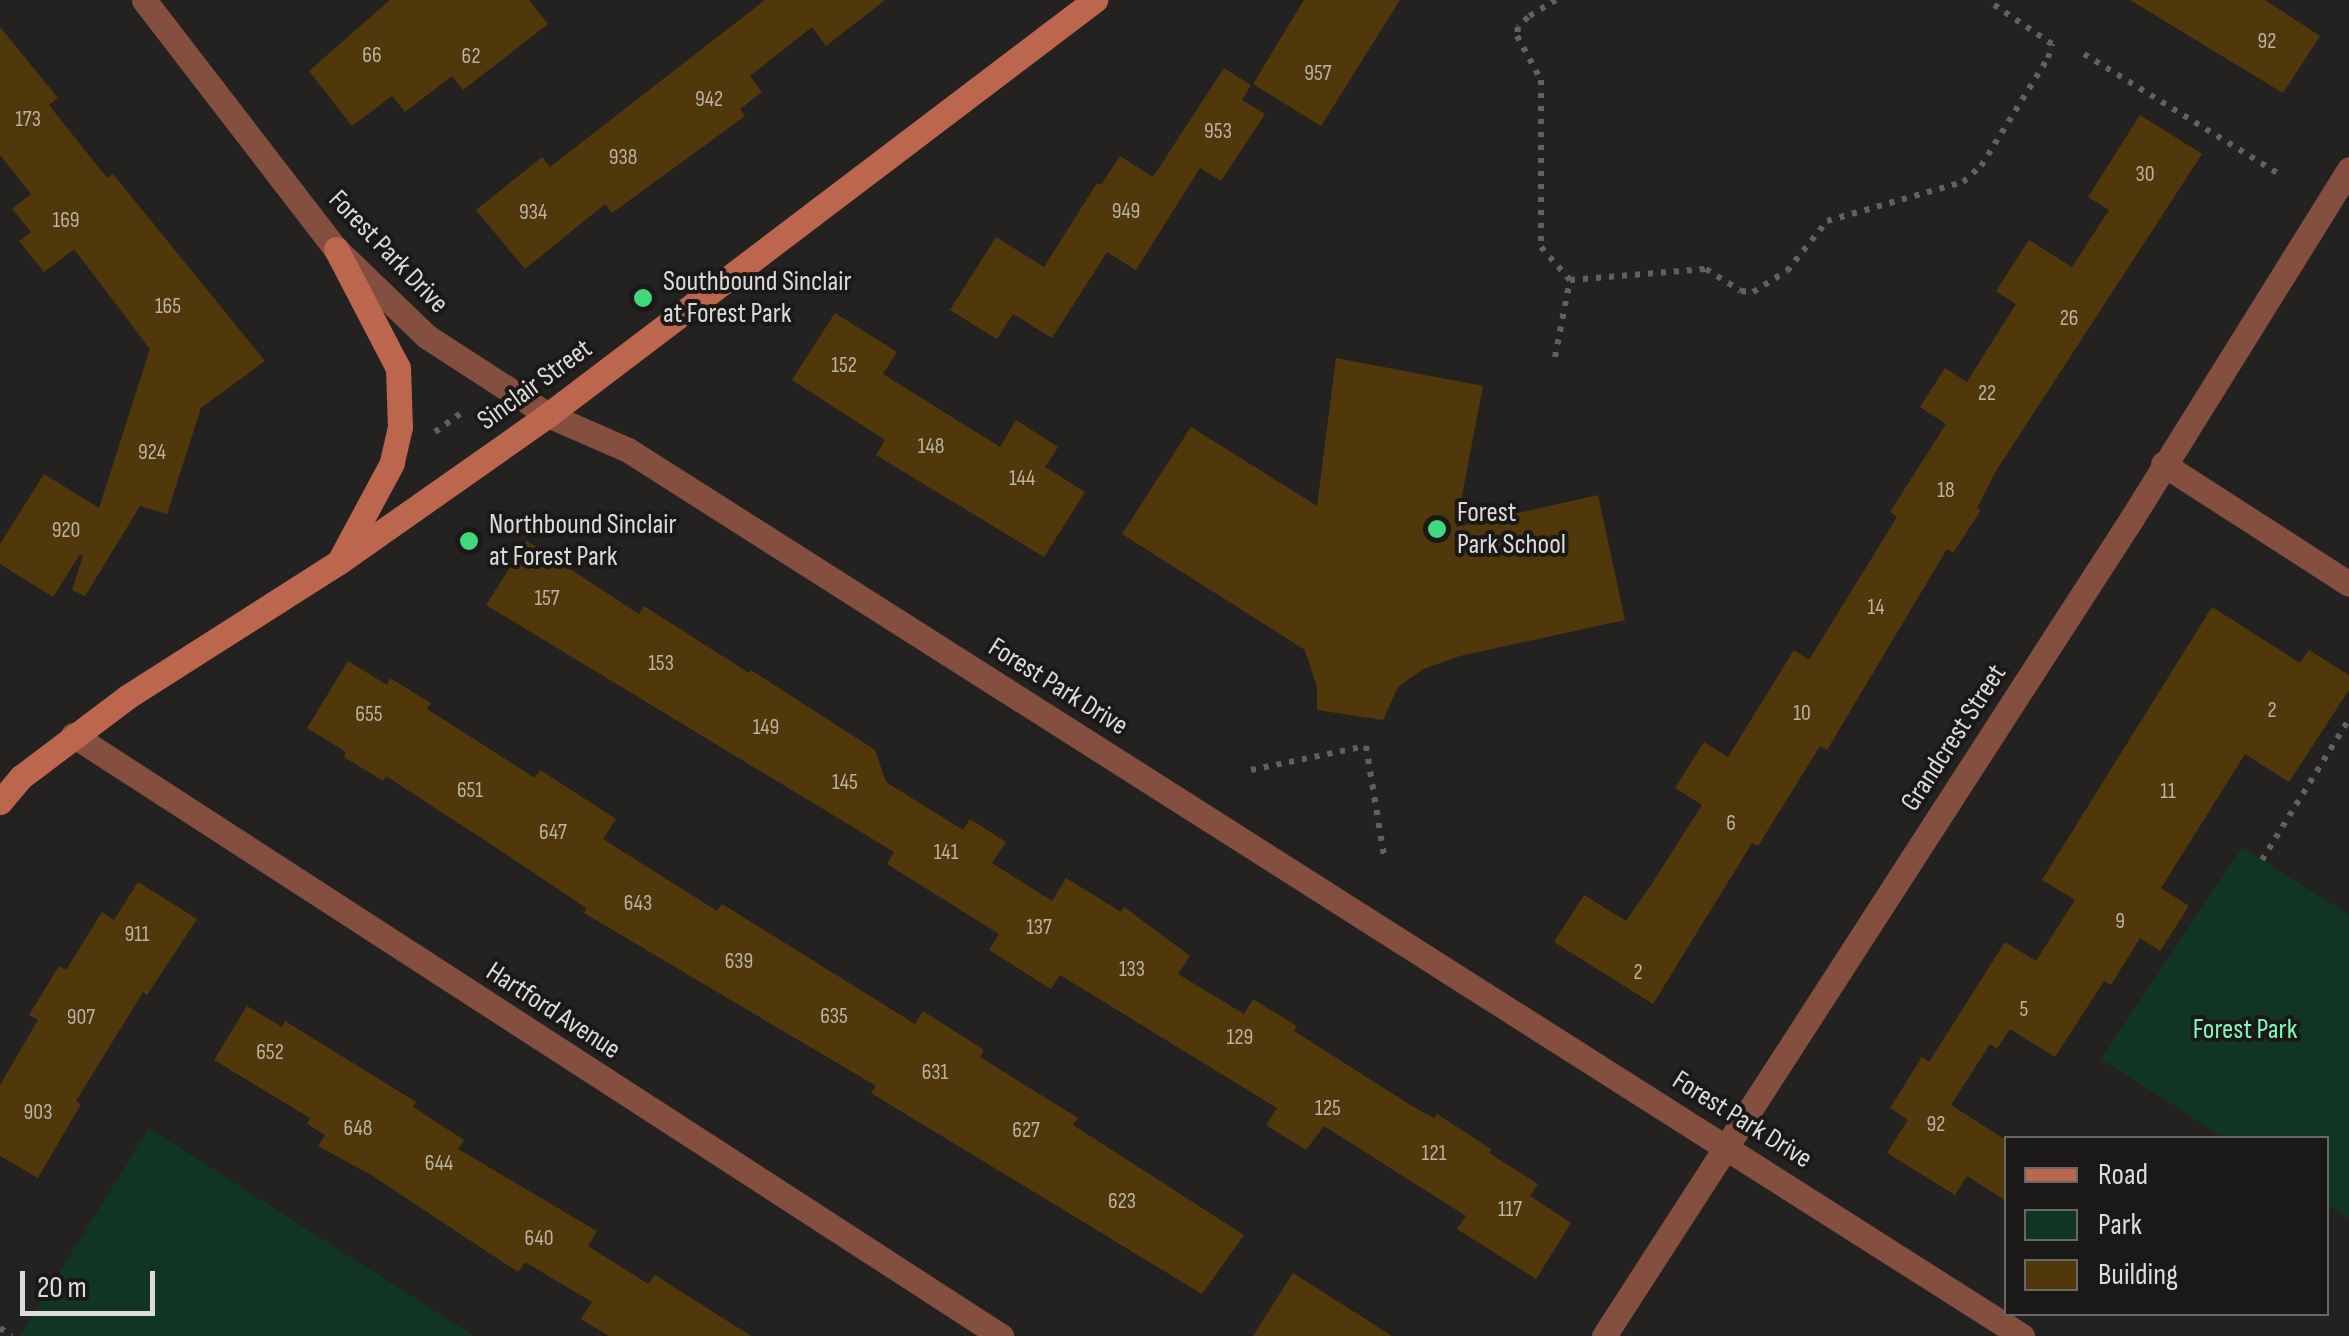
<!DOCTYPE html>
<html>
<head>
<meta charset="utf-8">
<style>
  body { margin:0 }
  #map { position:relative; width:2349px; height:1336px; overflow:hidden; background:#242220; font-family:"Sofia Sans Condensed",sans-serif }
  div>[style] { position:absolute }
  .green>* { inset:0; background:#103523 }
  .building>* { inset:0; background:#50380a }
  .path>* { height:6px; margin-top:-3px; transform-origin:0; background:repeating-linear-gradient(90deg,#63615f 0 5px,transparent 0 13px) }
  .street>* { height:25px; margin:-12.5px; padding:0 12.5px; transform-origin:12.5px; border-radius:12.5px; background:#854f40 }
  .secondary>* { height:25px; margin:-12.5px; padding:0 12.5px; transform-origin:12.5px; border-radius:12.5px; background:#bd664e }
  .dots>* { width:28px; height:28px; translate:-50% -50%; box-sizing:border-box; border:5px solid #1a1917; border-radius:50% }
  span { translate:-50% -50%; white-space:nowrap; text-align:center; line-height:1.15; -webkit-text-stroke:8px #1a1917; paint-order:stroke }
  .number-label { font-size:22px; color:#b9b2a5 }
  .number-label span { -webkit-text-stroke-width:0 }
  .street-label { font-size:28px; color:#dcdbd9 }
  .poi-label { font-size:28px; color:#dcdbd9 }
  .left { translate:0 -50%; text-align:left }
  .park-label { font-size:28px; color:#7ff9ba }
  .legend { position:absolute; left:2004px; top:1136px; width:325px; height:180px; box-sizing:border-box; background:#1a1917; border:2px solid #686765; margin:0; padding:12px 18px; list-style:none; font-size:30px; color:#dcdbd9 }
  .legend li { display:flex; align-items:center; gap:20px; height:50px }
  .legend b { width:50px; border:2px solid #686765 }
  .scale { position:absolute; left:20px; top:1271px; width:135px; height:45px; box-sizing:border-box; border:5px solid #dcdbd9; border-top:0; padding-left:12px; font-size:30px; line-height:35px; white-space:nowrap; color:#dcdbd9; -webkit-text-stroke:8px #1a1917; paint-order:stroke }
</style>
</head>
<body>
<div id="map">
  <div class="green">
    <i style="clip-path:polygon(2242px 847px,2349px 915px,2349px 1219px,2327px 1205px,2326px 1138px,2224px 1138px,2101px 1059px)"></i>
    <i style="clip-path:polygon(149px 1128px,474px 1336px,20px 1336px)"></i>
  </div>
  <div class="building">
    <i style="clip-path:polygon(390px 0,529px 0,548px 24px,463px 90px,452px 76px,405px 112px,392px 96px,352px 126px,309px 71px)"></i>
    <i style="clip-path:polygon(765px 0,885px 0,826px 46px,812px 27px,750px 76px,762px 92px,740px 109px,745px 116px,612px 213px,605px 204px,525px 269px,476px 210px,542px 157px,550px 167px)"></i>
    <i style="clip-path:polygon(1304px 0,1400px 0,1321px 126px,1253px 84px)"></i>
    <i style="clip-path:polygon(2130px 0,2265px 0,2320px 36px,2283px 93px)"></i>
    <i style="clip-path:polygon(0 27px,58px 98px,49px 105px,107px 178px,113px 174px,265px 361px,201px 408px,167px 514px,140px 506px,85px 596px,72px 590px,83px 556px,80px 554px,53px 597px,0 564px,0 544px,44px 474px,99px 508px,150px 349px,74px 249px,44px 272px,19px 241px,31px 232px,12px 209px,31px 194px,0 155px)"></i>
    <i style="clip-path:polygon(1224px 68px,1251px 85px,1242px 100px,1265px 114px,1221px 181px,1200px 168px,1136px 270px,1107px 252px,1052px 338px,1013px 314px,997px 339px,950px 310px,996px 237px,1044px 267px,1097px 183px,1101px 185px,1120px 156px,1153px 177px)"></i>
    <i style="clip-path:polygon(2140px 115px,2202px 154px,1996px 471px,1977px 508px,1981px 510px,1953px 553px,1947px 549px,1827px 750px,1820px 746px,1758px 846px,1752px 843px,1653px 1004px,1554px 942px,1584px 895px,1626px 921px,1651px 885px,1702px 805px,1675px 788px,1704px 742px,1728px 757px,1794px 650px,1809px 660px,1897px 517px,1890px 512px,1946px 424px,1920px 407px,1945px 368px,1967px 382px,2016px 304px,1996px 291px,2029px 240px,2072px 267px,2109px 210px,2088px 197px)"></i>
    <i style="clip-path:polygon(835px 313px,897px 352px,883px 374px,1000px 447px,1016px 420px,1058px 447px,1045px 467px,1085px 492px,1044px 557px,876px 455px,885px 440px,792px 380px)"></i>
    <i style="clip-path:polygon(1336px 358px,1483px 386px,1456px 527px,1598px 495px,1625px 620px,1460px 656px,1423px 669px,1398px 687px,1383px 720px,1317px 710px,1317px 687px,1305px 650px,1122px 534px,1191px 427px,1317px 506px)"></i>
    <i style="clip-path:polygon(527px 541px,639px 614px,644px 606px,749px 673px,751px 670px,875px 750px,886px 782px,963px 830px,970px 819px,1006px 842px,992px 863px,1052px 901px,1066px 878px,1121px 912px,1124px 907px,1190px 956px,1178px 974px,1244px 1014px,1253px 999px,1297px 1026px,1294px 1031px,1412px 1106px,1434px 1118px,1437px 1114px,1491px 1149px,1489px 1153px,1538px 1184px,1530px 1196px,1571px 1223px,1536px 1279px,1457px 1229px,1466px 1216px,1324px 1126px,1306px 1150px,1266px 1125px,1277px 1108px,1060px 975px,1051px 989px,989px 950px,999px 934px,887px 864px,894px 852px,486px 605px)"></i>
    <i style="clip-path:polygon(2212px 607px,2300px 663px,2309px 650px,2349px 675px,2349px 690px,2289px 782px,2245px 754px,2161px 888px,2189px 906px,2160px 951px,2140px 938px,2111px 985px,2104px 981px,2055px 1057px,2010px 1029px,1997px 1049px,1990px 1044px,1951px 1105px,2006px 1140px,2006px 1201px,1967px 1176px,1955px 1195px,1887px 1153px,1908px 1120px,1890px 1108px,1922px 1057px,1929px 1062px,2005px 942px,2036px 961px,2075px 900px,2042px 880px)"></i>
    <i style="clip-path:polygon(348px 661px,387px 685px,390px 678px,431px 703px,427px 709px,535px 778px,540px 770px,616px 819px,603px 839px,717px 911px,722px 904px,915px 1024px,923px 1011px,984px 1050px,980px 1057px,1078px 1118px,1073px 1125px,1244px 1235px,1202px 1294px,871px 1093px,876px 1086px,584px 913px,586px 908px,492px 845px,386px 776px,383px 781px,344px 757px,346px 752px,307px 728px)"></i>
    <i style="clip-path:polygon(138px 882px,197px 919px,147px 995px,143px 992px,76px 1101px,81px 1104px,38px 1178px,0 1156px,0 1085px,38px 1020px,29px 1015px,59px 966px,66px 970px,102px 912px,114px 920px)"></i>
    <i style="clip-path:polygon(247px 1006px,282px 1027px,285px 1021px,416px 1102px,413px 1107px,464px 1140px,458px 1149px,597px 1231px,588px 1246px,648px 1284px,655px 1275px,751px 1336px,609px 1336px,581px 1319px,592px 1302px,525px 1262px,518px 1272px,371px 1175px,318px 1146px,325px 1135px,307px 1124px,310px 1118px,214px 1060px)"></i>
    <i style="clip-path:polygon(1293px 1273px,1392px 1336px,1253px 1336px)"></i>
  </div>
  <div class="path">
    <i style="left:1556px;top:0;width:33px;rotate:149deg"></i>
    <i style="left:1528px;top:17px;width:14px;rotate:135deg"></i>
    <i style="left:1518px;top:27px;width:9px;rotate:96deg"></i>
    <i style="left:1517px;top:36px;width:50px;rotate:61.4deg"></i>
    <i style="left:1541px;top:80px;width:167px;rotate:90deg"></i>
    <i style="left:1541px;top:247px;width:44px;rotate:48.7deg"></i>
    <i style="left:2084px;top:54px;width:229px;rotate:31.6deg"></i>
    <i style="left:1570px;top:280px;width:136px;rotate:-4.6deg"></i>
    <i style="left:1706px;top:269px;width:41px;rotate:32.2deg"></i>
    <i style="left:1741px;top:291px;width:12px;rotate:5deg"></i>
    <i style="left:1753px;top:292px;width:40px;rotate:-32deg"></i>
    <i style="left:1787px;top:271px;width:64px;rotate:-51.3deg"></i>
    <i style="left:1827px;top:221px;width:141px;rotate:-16deg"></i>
    <i style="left:1963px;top:182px;width:24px;rotate:-42deg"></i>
    <i style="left:1981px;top:166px;width:127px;rotate:-58.2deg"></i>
    <i style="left:2048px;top:58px;width:15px;rotate:-74deg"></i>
    <i style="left:2052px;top:44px;width:78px;rotate:-145.9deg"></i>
    <i style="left:1555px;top:357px;width:78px;rotate:-79deg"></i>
    <i style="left:435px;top:432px;width:31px;rotate:-36deg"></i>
    <i style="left:1251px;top:770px;width:117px;rotate:-11.8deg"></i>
    <i style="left:1366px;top:746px;width:111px;rotate:80.7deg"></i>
    <i style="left:2262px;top:860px;width:166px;rotate:-58.3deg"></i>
    <i style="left:0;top:1328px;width:14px;rotate:34deg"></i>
  </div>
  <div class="street">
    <i style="left:144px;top:0;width:314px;rotate:52.4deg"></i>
    <i style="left:336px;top:249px;width:125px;rotate:44deg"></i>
    <i style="left:426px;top:336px;width:145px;rotate:32.9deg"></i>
    <i style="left:548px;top:415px;width:87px;rotate:23.6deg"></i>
    <i style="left:628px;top:450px;width:1652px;rotate:32.44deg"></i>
    <i style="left:2163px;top:464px;width:221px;rotate:32.8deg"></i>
    <i style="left:73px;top:735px;width:1106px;rotate:32.93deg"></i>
    <i style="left:1604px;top:1336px;width:974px;rotate:-57.16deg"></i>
    <i style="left:2132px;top:518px;width:411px;rotate:-58.1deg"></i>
  </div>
  <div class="secondary">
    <i style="left:336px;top:249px;width:134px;rotate:62.5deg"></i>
    <i style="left:398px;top:368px;width:59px;rotate:88.1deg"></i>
    <i style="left:400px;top:427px;width:37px;rotate:103deg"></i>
    <i style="left:392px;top:463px;width:106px;rotate:118.3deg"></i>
    <i style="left:0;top:802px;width:33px;rotate:-50deg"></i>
    <i style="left:21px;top:777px;width:133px;rotate:-37deg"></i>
    <i style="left:127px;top:697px;width:251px;rotate:-32.5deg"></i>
    <i style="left:339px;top:562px;width:256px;rotate:-35.1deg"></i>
    <i style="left:548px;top:415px;width:687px;rotate:-37.19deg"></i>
  </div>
  <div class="dots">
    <i style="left:643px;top:298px;background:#40d77d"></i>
    <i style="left:1437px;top:529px;background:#40d77d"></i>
    <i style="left:469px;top:541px;background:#40d77d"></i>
  </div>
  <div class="number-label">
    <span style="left:2267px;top:42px">92</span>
    <span style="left:372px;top:56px">66</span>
    <span style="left:471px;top:57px">62</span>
    <span style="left:1318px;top:74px">957</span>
    <span style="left:709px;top:100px">942</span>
    <span style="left:28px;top:120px">173</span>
    <span style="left:1218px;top:132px">953</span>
    <span style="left:623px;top:158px">938</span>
    <span style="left:2145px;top:175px">30</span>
    <span style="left:1126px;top:212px">949</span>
    <span style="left:533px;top:213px">934</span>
    <span style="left:66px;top:221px">169</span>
    <span style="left:168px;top:307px">165</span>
    <span style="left:2069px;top:319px">26</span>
    <span style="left:844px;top:366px">152</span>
    <span style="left:1987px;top:394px">22</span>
    <span style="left:931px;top:447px">148</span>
    <span style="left:152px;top:453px">924</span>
    <span style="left:1022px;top:479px">144</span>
    <span style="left:1946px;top:491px">18</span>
    <span style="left:66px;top:531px">920</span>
    <span style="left:547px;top:599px">157</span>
    <span style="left:1876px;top:608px">14</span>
    <span style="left:661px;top:664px">153</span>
    <span style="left:2272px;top:711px">2</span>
    <span style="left:1802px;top:714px">10</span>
    <span style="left:369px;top:715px">655</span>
    <span style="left:766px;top:728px">149</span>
    <span style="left:845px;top:783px">145</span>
    <span style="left:470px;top:791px">651</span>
    <span style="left:2168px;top:792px">11</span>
    <span style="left:1731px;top:824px">6</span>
    <span style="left:553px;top:833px">647</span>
    <span style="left:946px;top:853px">141</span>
    <span style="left:638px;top:904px">643</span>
    <span style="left:2120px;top:922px">9</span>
    <span style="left:1039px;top:928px">137</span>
    <span style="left:137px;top:935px">911</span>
    <span style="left:739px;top:962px">639</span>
    <span style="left:1132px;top:970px">133</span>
    <span style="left:1638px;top:973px">2</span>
    <span style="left:2024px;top:1010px">5</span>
    <span style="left:834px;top:1017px">635</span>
    <span style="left:81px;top:1018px">907</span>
    <span style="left:1240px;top:1038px">129</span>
    <span style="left:270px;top:1053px">652</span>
    <span style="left:935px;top:1073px">631</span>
    <span style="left:1328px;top:1109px">125</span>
    <span style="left:38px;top:1113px">903</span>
    <span style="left:1936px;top:1125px">92</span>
    <span style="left:358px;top:1129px">648</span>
    <span style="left:1026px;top:1131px">627</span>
    <span style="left:1434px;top:1154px">121</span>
    <span style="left:439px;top:1164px">644</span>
    <span style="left:1122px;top:1202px">623</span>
    <span style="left:1510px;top:1210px">117</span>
    <span style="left:539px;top:1239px">640</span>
  </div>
  <div class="street-label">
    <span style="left:388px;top:252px;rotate:46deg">Forest Park Drive</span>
    <span style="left:535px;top:385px;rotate:-36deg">Sinclair Street</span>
    <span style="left:1058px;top:687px;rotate:32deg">Forest Park Drive</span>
    <span style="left:1954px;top:738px;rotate:-57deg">Grandcrest Street</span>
    <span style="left:553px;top:1011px;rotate:33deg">Hartford Avenue</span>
    <span style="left:1742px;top:1120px;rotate:32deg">Forest Park Drive</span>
  </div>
  <div class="poi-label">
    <span class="left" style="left:663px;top:298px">Southbound Sinclair<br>at Forest Park</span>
    <span class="left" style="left:1457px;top:529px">Forest<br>Park School</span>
    <span class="left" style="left:489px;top:541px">Northbound Sinclair<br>at Forest Park</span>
  </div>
  <div class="park-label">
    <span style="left:2245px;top:1030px">Forest Park</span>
  </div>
  <ul class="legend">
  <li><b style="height:12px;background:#bd664e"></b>Road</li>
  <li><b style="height:28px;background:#103523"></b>Park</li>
  <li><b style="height:28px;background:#50380a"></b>Building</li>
  </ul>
  <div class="scale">20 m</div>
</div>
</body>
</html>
